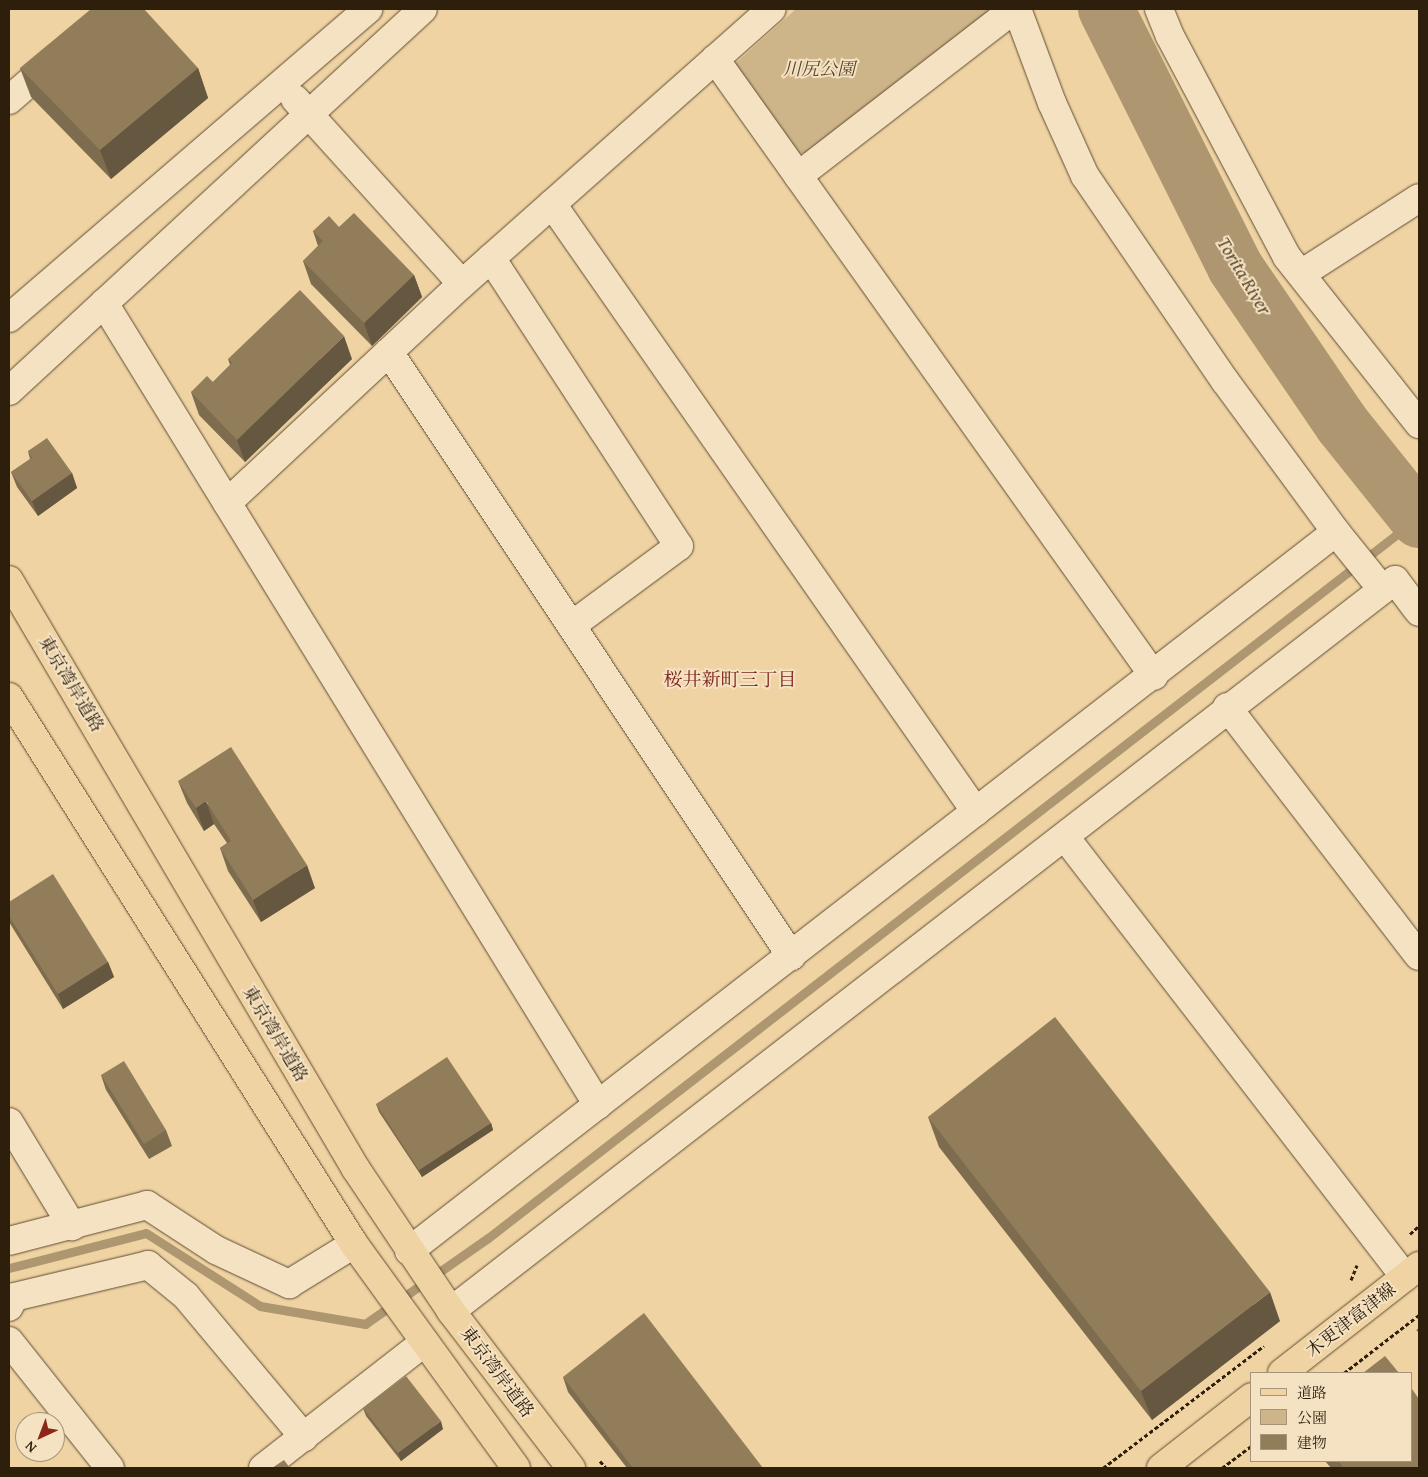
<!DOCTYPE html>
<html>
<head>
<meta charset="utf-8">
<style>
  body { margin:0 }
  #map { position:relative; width:1428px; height:1477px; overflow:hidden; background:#efd3a3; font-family:"Gentium Book Plus","Noto Serif JP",serif }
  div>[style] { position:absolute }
  .green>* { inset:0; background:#ceb489 }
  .stream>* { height:9px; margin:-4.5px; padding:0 4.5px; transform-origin:4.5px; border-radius:4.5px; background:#ad9670 }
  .river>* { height:56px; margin:-28px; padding:0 28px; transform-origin:28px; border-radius:28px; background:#ad9670 }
  .path>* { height:3px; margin-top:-1.5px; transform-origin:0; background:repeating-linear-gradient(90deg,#2e1f0c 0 4px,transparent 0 6.5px) }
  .roads { filter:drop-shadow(0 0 1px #5e4c32) drop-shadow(0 0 1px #5e4c32) }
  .minor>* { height:28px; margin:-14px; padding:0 14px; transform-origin:14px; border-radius:14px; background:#f5e2c3 }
  .major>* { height:28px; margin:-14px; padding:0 14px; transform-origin:14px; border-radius:14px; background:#efd3a3 }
  .highway>* { height:28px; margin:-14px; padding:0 14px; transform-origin:14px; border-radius:14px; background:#efd3a3 }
  .wall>* { inset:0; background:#7e6c4e }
  .shaded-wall>* { inset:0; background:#665840 }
  .building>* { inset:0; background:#927d5b }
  span { translate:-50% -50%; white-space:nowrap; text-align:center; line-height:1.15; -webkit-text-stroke:4px #f5e2c3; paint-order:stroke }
  .park-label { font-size:18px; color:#56442b; font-style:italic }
  .street-label { font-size:18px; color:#2e1f0c }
  .water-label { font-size:19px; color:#5a492f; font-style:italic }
  .neighbourhood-label { font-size:19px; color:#7a1f14 }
  .frame { position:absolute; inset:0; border:10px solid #2e1f0c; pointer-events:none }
  .legend { position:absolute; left:1250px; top:1372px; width:162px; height:90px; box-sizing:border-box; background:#f5e2c3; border:1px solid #a5947a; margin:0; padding:6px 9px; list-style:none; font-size:15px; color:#2e1f0c }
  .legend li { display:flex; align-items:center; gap:10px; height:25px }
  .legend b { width:25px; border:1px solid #a5947a }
  .north { position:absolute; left:15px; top:1412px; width:50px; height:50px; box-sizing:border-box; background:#f5e2c3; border:1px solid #a5947a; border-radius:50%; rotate:223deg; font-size:14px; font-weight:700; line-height:20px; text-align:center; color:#2e1f0c }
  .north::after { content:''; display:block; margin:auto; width:18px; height:22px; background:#8f2418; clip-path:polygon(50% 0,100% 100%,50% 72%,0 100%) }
</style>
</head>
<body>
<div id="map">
  <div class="green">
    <i style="clip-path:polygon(796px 9px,992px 9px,810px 153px,797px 153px,737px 77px,735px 64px)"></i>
  </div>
  <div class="stream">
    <i style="left:1108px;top:13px;width:6px;rotate:-45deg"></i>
    <i style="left:9px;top:1268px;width:141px;rotate:-14.3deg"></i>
    <i style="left:146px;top:1233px;width:135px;rotate:32.6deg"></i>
    <i style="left:260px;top:1306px;width:107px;rotate:9.7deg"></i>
    <i style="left:365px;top:1324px;width:150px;rotate:-35deg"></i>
    <i style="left:488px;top:1238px;width:1176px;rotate:-37.75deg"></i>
  </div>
  <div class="river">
    <i style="left:1106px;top:9px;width:288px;rotate:63.4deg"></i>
    <i style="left:1235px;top:267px;width:190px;rotate:55.7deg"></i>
    <i style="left:1342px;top:424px;width:123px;rotate:51.3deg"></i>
  </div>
  <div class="path">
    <i style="left:1410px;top:1234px;width:12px;rotate:-42deg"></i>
    <i style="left:1351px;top:1280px;width:16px;rotate:-68deg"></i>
    <i style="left:1344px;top:1373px;width:95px;rotate:-37.7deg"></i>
    <i style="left:600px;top:1461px;width:9px;rotate:49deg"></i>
    <i style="left:1103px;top:1468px;width:202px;rotate:-37.2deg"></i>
    <i style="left:1222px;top:1468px;width:38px;rotate:-37deg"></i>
  </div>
  <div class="roads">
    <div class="minor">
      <i style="left:1159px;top:9px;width:29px;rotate:68deg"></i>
      <i style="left:1170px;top:36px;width:250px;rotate:62.1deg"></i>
      <i style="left:1287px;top:257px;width:213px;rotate:51.7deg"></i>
      <i style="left:715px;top:59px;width:757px;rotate:54.57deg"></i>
      <i style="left:295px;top:99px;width:249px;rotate:47.9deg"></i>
      <i style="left:9px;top:100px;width:61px;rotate:-41deg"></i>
      <i style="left:798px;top:176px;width:273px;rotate:-37.7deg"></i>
      <i style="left:552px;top:204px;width:741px;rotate:55.11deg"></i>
      <i style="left:491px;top:258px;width:344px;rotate:56.9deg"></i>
      <i style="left:679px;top:546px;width:134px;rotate:143.5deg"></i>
      <i style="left:1301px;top:274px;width:140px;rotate:-32.8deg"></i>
      <i style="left:104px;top:303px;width:942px;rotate:58.37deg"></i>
      <i style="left:9px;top:318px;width:474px;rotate:-40.7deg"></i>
      <i style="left:389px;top:352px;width:726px;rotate:56.35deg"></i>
      <i style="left:9px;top:391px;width:563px;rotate:-42.7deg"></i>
      <i style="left:227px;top:503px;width:321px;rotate:-43deg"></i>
      <i style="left:462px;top:284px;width:414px;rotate:-41.6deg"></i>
      <i style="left:1336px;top:532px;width:73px;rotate:51.1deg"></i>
      <i style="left:1227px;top:707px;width:314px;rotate:52.4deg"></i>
      <i style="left:1065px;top:837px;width:556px;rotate:52.31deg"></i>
      <i style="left:9px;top:1122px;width:122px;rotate:58.8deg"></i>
      <i style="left:9px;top:1241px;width:143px;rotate:-14.6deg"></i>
      <i style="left:147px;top:1205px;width:82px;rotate:33.1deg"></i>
      <i style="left:216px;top:1250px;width:81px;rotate:25deg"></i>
      <i style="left:289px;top:1284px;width:76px;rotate:-31.6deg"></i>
      <i style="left:409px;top:1251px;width:1173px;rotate:-37.8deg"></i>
      <i style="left:1336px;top:532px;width:187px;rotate:-126.3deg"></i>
      <i style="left:1225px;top:381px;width:248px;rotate:-124.3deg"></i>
      <i style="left:1085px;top:176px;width:80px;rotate:-114.3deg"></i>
      <i style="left:1052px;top:103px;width:100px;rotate:-110.4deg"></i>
      <i style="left:9px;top:1307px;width:11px;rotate:-63deg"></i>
      <i style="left:14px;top:1297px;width:138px;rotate:-13.4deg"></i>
      <i style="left:148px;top:1265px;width:49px;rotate:39.2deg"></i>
      <i style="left:186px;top:1296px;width:184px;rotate:50.1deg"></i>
      <i style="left:451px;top:1311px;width:1194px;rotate:-37.75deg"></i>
      <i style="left:1395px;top:580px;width:40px;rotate:53deg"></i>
      <i style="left:9px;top:1341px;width:162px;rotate:51.5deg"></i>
      <i style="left:263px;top:1468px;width:205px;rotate:-37.9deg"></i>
    </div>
    <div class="major">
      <i style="left:1282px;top:1373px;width:174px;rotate:-38deg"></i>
      <i style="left:1161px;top:1468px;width:115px;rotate:-38deg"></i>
    </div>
    <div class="highway">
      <i style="left:9px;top:580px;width:684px;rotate:59.5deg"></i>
      <i style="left:356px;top:1169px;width:171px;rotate:56.2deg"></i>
      <i style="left:451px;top:1311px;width:198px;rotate:52.6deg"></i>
      <i style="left:9px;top:697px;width:647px;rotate:57.76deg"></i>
      <i style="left:354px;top:1244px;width:276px;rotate:54.1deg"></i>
    </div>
  </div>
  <div class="wall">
    <i style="clip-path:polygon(20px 68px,198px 68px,208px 98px,111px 179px,31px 97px)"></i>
    <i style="clip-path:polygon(339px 227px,414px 275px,422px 297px,372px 346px,311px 284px,303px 261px,318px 246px,313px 231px)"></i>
    <i style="clip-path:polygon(228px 359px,352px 359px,245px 462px,199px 415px,191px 392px,213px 382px,230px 365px)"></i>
    <i style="clip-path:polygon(28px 451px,72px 473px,77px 488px,38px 516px,17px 487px,11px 472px,30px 459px)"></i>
    <i style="clip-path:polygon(178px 781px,315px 888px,261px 922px,228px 871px,220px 848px,227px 843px,214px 824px,204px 831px,187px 803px)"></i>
    <i style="clip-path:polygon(9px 902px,108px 962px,114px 977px,63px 1009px,9px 922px)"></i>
    <i style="clip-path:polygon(101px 1075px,166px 1130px,172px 1146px,149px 1159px,106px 1090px)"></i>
    <i style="clip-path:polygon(376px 1104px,491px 1123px,493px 1130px,422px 1177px,379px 1112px)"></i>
    <i style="clip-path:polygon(928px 1117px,1280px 1321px,1152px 1420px,939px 1147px)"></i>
    <i style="clip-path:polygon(563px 1377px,763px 1468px,627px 1468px,568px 1392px)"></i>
    <i style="clip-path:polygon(363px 1408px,443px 1429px,401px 1461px,366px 1416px)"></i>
    <i style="clip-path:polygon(1325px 1461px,1412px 1461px,1419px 1468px,1331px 1468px)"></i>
  </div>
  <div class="shaded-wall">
    <i style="clip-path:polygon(198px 68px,208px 98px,111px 179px,100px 150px)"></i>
    <i style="clip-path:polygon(414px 275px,422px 297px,372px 346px,364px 323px)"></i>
    <i style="clip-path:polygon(344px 336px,352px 359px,245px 462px,237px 440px)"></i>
    <i style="clip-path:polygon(72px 473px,77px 488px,38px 516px,32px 501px)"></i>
    <i style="clip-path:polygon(206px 801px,214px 824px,204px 831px,196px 808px)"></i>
    <i style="clip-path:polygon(307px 865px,315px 888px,261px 922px,253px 900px)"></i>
    <i style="clip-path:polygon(108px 962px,114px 977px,63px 1009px,58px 994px)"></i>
    <i style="clip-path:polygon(491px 1123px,493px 1130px,422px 1177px,419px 1170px)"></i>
    <i style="clip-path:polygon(1270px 1292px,1280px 1321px,1152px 1420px,1141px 1391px)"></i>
    <i style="clip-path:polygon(441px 1421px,443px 1429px,401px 1461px,398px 1453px)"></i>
  </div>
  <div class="building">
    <i style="clip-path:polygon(91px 9px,144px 9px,198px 68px,100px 150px,20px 68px)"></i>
    <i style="clip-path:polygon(354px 213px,414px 275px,364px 323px,303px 261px,323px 241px,313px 231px,329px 216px,339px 227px)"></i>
    <i style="clip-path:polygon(300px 290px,344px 336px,237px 440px,191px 392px,207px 376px,213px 382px,232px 363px,228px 359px)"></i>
    <i style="clip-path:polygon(47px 438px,72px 473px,32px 501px,11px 472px,32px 458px,28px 451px)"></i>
    <i style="clip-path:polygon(231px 747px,307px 865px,253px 900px,220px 848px,231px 841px,206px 801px,196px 808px,178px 781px)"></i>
    <i style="clip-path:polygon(53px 874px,108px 962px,58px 994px,9px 916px,9px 902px)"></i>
    <i style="clip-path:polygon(1055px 1017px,1270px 1292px,1141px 1391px,928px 1117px)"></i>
    <i style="clip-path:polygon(447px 1057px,491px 1123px,419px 1170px,376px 1104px)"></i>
    <i style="clip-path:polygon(124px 1061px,166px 1130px,144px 1144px,101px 1075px)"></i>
    <i style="clip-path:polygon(644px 1313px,763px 1468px,633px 1468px,563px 1377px)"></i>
    <i style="clip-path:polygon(1419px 1328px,1419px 1333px,1416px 1330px)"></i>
    <i style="clip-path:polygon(1385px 1356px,1399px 1373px,1363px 1373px)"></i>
    <i style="clip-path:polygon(406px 1376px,441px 1421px,398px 1453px,363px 1408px)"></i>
    <i style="clip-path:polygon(1412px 1389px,1419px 1399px,1419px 1468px,1344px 1468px,1338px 1461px,1412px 1461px)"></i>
    <i style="clip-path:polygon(284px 1460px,290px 1468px,272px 1468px)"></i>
  </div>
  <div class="park-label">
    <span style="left:819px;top:69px">川尻公園</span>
  </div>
  <div class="street-label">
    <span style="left:71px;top:684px;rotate:59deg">東京湾岸道路</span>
    <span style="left:275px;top:1034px;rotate:59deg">東京湾岸道路</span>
    <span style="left:1351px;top:1320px;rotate:-38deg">木更津富津線</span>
    <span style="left:497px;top:1372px;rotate:53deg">東京湾岸道路</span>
  </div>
  <div class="water-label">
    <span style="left:1244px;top:276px;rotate:59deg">Torita River</span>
  </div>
  <div class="neighbourhood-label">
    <span style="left:730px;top:680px">桜井新町三丁目</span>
  </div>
  <div class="frame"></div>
  <ul class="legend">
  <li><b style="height:6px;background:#efd3a3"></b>道路</li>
  <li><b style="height:14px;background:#ceb489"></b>公園</li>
  <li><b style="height:14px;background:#927d5b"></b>建物</li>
  </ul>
  <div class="north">N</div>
</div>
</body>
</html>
